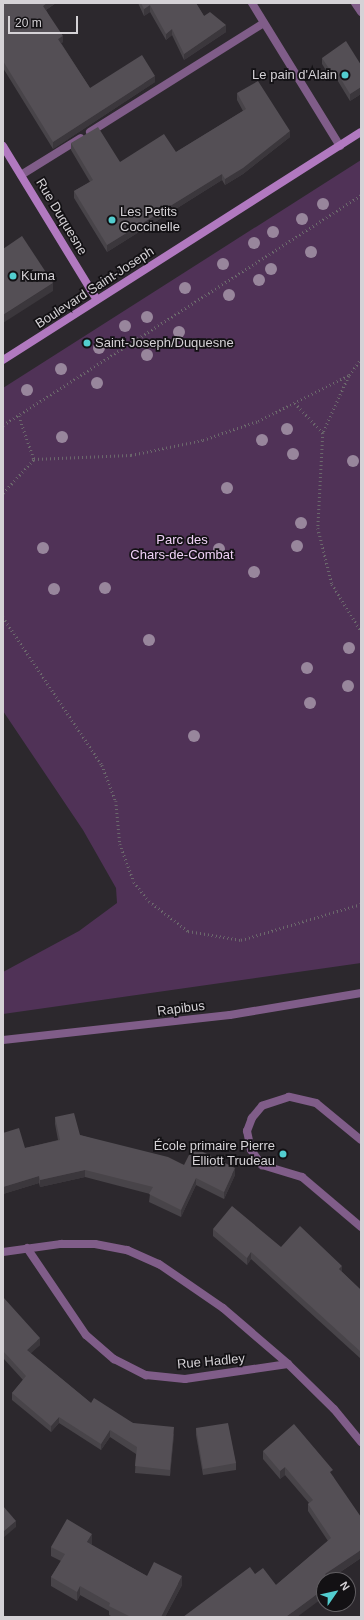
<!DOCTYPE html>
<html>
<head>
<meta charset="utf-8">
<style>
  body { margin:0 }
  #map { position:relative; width:364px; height:1620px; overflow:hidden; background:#2c282d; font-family:Arial,sans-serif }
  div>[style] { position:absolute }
  .green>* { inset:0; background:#503257 }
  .path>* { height:2.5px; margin-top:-1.25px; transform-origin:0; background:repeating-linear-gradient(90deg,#6b686c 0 1px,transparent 0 4px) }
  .lane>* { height:8px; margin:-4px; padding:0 4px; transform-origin:4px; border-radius:4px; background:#805d89 }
  .street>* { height:8px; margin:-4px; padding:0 4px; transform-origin:4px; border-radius:4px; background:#805d89 }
  .secondary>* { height:8px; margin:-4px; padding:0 4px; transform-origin:4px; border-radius:4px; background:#b179c0 }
  .trees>* { width:12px; height:12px; margin:-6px; border-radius:50%; background:#98869c }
  .wall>* { inset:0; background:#484449 }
  .shaded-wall>* { inset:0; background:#3b373c }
  .building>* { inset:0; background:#544f55 }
  .dots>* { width:11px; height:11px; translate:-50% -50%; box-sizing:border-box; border:2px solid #131114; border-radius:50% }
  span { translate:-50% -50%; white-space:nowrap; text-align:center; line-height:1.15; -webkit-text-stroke:3.5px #131114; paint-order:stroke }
  .poi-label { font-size:13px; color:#d5d2d6 }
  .right { translate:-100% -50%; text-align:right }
  .left { translate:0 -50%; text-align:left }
  .street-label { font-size:13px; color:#d5d2d6 }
  .park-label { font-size:13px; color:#f0d2f7 }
  .frame { position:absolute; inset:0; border:4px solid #d5d2d6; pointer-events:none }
  .north { position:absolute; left:316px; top:1572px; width:40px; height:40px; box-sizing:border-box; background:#131114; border:1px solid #615e62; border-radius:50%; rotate:56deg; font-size:11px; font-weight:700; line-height:16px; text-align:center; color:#d5d2d6 }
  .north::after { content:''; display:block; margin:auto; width:14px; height:18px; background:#52cdcf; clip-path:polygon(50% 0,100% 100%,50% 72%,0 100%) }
  .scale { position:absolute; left:8px; top:16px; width:70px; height:18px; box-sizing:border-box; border:2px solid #d5d2d6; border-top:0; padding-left:5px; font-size:12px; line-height:14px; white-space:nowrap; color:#d5d2d6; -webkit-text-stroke:3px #131114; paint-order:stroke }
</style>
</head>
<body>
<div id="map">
  <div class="green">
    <i style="clip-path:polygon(361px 160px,361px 963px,3px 1014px,3px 972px,79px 931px,117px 903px,116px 888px,83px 830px,3px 711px,3px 388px)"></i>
  </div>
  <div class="path">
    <i style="left:349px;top:376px;width:63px;rotate:114.5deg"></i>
    <i style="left:323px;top:433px;width:95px;rotate:93deg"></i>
    <i style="left:318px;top:528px;width:58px;rotate:76deg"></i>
    <i style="left:332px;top:584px;width:55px;rotate:58.3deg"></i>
    <i style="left:295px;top:403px;width:41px;rotate:47deg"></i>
    <i style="left:19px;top:416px;width:46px;rotate:70.8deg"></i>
    <i style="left:34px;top:459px;width:97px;rotate:-2.4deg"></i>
    <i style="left:131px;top:455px;width:74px;rotate:-11.8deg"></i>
    <i style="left:203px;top:440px;width:58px;rotate:-19.1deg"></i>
    <i style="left:258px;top:421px;width:102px;rotate:-26.8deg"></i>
    <i style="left:349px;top:375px;width:20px;rotate:-53deg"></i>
    <i style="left:3px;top:425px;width:426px;rotate:-32.7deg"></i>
    <i style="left:3px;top:493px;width:46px;rotate:-47.6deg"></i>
    <i style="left:3px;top:617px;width:178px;rotate:56.2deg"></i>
    <i style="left:102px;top:765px;width:39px;rotate:69deg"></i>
    <i style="left:116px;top:801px;width:43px;rotate:84.7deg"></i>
    <i style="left:120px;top:844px;width:40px;rotate:69.8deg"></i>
    <i style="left:134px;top:882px;width:24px;rotate:52deg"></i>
    <i style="left:149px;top:901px;width:49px;rotate:37.6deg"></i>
    <i style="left:188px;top:931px;width:54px;rotate:9.6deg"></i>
    <i style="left:241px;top:940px;width:125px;rotate:-16.7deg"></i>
  </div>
  <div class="lane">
    <i style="left:355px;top:3px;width:11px;rotate:56deg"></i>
    <i style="left:90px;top:132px;width:205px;rotate:-32.1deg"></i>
    <i style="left:21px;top:175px;width:70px;rotate:-31.7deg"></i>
    <i style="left:3px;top:1040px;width:228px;rotate:-6.3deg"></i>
    <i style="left:230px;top:1015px;width:133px;rotate:-9.5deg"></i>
    <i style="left:361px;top:1140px;width:58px;rotate:-140.6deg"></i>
    <i style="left:316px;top:1103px;width:28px;rotate:-167deg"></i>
    <i style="left:289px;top:1097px;width:28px;rotate:162deg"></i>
    <i style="left:262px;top:1106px;width:16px;rotate:130deg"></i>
    <i style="left:252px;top:1118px;width:14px;rotate:111deg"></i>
    <i style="left:247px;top:1131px;width:19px;rotate:78deg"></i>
    <i style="left:251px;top:1150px;width:19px;rotate:54deg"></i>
    <i style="left:262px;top:1165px;width:42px;rotate:16.7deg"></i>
    <i style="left:302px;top:1177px;width:77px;rotate:40.3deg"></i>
  </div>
  <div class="street">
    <i style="left:252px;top:3px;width:168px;rotate:58.4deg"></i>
    <i style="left:27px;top:1248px;width:105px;rotate:55.9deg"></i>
    <i style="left:86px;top:1335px;width:37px;rotate:41deg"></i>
    <i style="left:114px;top:1359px;width:36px;rotate:27deg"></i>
    <i style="left:146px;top:1375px;width:39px;rotate:6deg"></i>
    <i style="left:185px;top:1379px;width:104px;rotate:-8.3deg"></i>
    <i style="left:3px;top:1252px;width:59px;rotate:-7.9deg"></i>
    <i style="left:61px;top:1244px;width:34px"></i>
    <i style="left:95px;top:1244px;width:33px;rotate:11deg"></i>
    <i style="left:127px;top:1250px;width:35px;rotate:24deg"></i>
    <i style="left:159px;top:1264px;width:78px;rotate:34.5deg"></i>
    <i style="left:223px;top:1308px;width:86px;rotate:40.7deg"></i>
    <i style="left:288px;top:1364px;width:64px;rotate:44.4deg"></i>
    <i style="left:334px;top:1409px;width:43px;rotate:50.7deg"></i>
  </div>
  <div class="secondary">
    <i style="left:3px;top:146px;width:180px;rotate:58.6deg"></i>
    <i style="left:3px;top:360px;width:424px;rotate:-32.5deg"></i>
  </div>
  <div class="trees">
    <i style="left:323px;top:204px"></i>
    <i style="left:302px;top:219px"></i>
    <i style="left:273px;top:232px"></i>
    <i style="left:254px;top:243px"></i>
    <i style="left:311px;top:252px"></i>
    <i style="left:223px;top:264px"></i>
    <i style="left:271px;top:269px"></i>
    <i style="left:259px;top:280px"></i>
    <i style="left:185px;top:288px"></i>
    <i style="left:229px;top:295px"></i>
    <i style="left:147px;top:317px"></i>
    <i style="left:125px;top:326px"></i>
    <i style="left:179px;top:332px"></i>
    <i style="left:99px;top:348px"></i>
    <i style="left:147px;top:355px"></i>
    <i style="left:61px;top:369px"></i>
    <i style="left:97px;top:383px"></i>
    <i style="left:27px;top:390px"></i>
    <i style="left:287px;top:429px"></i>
    <i style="left:62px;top:437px"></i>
    <i style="left:262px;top:440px"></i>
    <i style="left:293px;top:454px"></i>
    <i style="left:353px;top:461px"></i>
    <i style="left:227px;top:488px"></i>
    <i style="left:301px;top:523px"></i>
    <i style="left:297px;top:546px"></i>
    <i style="left:43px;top:548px"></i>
    <i style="left:219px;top:549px"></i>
    <i style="left:254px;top:572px"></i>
    <i style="left:105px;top:588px"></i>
    <i style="left:54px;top:589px"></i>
    <i style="left:149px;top:640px"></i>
    <i style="left:349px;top:648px"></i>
    <i style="left:307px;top:668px"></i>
    <i style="left:348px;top:686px"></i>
    <i style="left:310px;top:703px"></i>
    <i style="left:194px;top:736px"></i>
  </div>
  <div class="wall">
    <i style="clip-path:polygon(3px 3px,56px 3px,46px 10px,63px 42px,61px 43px,90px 88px,155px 82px,53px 149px,3px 68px)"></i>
    <i style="clip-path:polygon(138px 3px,196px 3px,204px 16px,226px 32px,184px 60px,172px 35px,166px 40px,150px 12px,144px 16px)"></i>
    <i style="clip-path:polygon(322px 58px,361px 65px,361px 94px,350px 101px,336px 78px,332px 80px,322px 64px)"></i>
    <i style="clip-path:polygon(237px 93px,290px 137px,243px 174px,225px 185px,222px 180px,107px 252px,74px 198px,74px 191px,90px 182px,71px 150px,71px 143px,120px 162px,176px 152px,243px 111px,237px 100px)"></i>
    <i style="clip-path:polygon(55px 1117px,80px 1135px,184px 1165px,235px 1175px,224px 1199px,196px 1185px,181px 1217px,149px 1202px,150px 1194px,85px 1177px,40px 1187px,39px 1183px,3px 1194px,3px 1133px,25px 1148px,58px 1140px,55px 1124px)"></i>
    <i style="clip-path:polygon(213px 1229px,281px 1247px,342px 1272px,361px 1290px,361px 1359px,251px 1259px,247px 1265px,213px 1236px)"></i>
    <i style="clip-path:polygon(3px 1297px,40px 1345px,30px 1353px,91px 1403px,133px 1423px,174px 1434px,170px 1476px,135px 1473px,136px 1454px,110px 1437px,101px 1450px,59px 1423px,51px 1432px,12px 1400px,12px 1393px,23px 1380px,3px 1358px)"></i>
    <i style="clip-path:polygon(196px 1428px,236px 1463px,236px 1470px,203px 1475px,196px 1435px)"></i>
    <i style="clip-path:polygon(263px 1451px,333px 1476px,361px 1558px,330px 1579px,297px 1617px,255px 1574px,276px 1585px,328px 1541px,308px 1511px,308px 1504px,309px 1503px,285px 1475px,280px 1479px,263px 1459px)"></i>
    <i style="clip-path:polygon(92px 1543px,91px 1545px,147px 1576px,182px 1585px,165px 1617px,113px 1617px,109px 1615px,109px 1611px,80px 1595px,77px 1601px,51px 1586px,51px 1577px,61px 1561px,51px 1556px,51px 1547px)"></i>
  </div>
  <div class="shaded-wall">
    <i style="clip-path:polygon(47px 3px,56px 3px,43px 12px,43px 6px)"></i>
    <i style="clip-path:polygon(150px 5px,150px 12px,144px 16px,144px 9px)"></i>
    <i style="clip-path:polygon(226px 25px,226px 32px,184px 60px,184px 54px)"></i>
    <i style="clip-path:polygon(172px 29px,172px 35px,166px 40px,166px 34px)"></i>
    <i style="clip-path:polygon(63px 36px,63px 42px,58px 45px,58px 39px)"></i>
    <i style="clip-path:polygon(336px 71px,336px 78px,332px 80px,332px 73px)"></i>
    <i style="clip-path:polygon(155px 76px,155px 82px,53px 149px,53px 142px)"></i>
    <i style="clip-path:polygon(361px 87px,361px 94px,350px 101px,350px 94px)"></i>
    <i style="clip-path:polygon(290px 131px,290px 137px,243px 174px,225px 185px,225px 179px)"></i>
    <i style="clip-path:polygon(222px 174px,222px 180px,107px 252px,107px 245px)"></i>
    <i style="clip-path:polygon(53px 283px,53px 291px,3px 323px,3px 315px)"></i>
    <i style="clip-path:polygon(235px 1168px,235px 1175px,224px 1199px,224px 1192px)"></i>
    <i style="clip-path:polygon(85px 1170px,85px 1177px,40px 1187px,40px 1180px)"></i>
    <i style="clip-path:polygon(39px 1176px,39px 1183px,3px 1194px,3px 1187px)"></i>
    <i style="clip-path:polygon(196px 1178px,196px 1185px,181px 1217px,181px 1210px)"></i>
    <i style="clip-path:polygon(251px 1252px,251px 1259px,247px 1265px,247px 1258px)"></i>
    <i style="clip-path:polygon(342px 1266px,342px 1273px,339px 1269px)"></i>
    <i style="clip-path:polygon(40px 1338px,40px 1345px,27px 1357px,27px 1350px)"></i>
    <i style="clip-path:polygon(59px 1417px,59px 1423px,51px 1432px,51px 1426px)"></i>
    <i style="clip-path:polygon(174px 1427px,174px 1434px,170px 1476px,170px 1470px)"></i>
    <i style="clip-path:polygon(110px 1430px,110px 1437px,101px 1450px,101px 1444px)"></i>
    <i style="clip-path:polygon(285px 1467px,285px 1475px,280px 1479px,280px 1471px)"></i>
    <i style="clip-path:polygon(16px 1521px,16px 1527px,3px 1538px,3px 1532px)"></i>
    <i style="clip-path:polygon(92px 1534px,92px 1543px,87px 1551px,87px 1542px)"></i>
    <i style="clip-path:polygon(361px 1550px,361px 1558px,328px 1580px,325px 1574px)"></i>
    <i style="clip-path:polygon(182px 1576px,182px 1585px,165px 1617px,161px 1617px)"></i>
    <i style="clip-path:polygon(80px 1586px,80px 1595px,77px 1601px,77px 1592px)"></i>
    <i style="clip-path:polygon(324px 1589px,324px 1597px,297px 1617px,286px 1617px)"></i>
  </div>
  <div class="building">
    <i style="clip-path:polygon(3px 3px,47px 3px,43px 6px,63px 36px,58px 39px,90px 88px,142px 55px,155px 76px,53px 142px,3px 61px)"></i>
    <i style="clip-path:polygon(141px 3px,196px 3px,204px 16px,210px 12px,226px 25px,184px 54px,172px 29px,166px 34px,150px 5px,144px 9px)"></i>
    <i style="clip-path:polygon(346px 41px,361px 65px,361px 87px,350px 94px,336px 71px,332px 73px,322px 58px)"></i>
    <i style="clip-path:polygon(258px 81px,290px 131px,243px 168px,225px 179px,222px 174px,107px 245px,74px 191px,93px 180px,71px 143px,98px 127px,120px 162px,164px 134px,176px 152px,246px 109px,237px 93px)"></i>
    <i style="clip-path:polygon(22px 236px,53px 283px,3px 315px,3px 249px)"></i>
    <i style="clip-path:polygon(74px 1113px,80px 1135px,168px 1157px,184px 1165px,193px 1147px,235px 1168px,224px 1192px,196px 1178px,181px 1210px,149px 1194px,153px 1187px,85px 1170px,40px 1180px,39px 1176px,3px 1187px,3px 1133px,19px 1128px,25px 1148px,60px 1140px,55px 1117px)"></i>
    <i style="clip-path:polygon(232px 1206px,281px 1247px,300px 1226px,342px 1266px,339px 1269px,361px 1290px,361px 1352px,251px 1252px,247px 1258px,213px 1229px)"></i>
    <i style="clip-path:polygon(3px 1297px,40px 1338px,27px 1350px,91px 1403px,94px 1398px,133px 1423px,174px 1427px,170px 1470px,135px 1466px,137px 1447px,110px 1430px,101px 1444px,59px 1417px,51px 1426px,12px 1393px,26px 1376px,3px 1351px)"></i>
    <i style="clip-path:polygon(228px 1423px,236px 1463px,203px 1469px,196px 1428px)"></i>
    <i style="clip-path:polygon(294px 1424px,333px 1470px,330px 1472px,361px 1517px,361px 1550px,325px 1574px,330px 1580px,324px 1580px,324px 1589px,286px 1617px,183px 1617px,250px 1567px,255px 1574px,263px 1568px,276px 1585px,331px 1538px,308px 1504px,313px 1500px,285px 1467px,280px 1471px,263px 1451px)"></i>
    <i style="clip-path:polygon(3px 1506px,16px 1521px,3px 1532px)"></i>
    <i style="clip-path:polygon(67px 1519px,92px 1534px,87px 1542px,147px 1576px,154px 1562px,182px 1576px,161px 1617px,131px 1617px,109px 1606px,110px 1603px,80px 1586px,77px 1592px,51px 1577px,65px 1554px,51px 1547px)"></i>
  </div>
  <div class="dots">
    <i style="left:345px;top:75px;background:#52cdcf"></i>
    <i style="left:112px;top:220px;background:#52cdcf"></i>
    <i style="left:13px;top:276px;background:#52cdcf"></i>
    <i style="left:87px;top:343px;background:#52cdcf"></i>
    <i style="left:283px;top:1154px;background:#52cdcf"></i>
  </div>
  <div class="poi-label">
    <span class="right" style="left:337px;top:75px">Le pain d'Alain</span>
    <span class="left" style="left:120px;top:220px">Les Petits<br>Coccinelle</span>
    <span class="left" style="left:21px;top:276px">Kuma</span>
    <span class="left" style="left:95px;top:343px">Saint-Joseph/Duquesne</span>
    <span class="right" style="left:275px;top:1154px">École primaire Pierre<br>Elliott Trudeau</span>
  </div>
  <div class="street-label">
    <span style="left:61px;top:217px;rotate:59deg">Rue Duquesne</span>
    <span style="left:95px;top:288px;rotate:-33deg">Boulevard Saint-Joseph</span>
    <span style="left:181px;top:1009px;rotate:-7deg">Rapibus</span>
    <span style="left:211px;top:1362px;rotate:-5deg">Rue Hadley</span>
  </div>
  <div class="park-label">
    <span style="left:182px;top:548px">Parc des<br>Chars-de-Combat</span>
  </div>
  <div class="frame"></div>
  <div class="north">N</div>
  <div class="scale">20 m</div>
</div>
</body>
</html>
